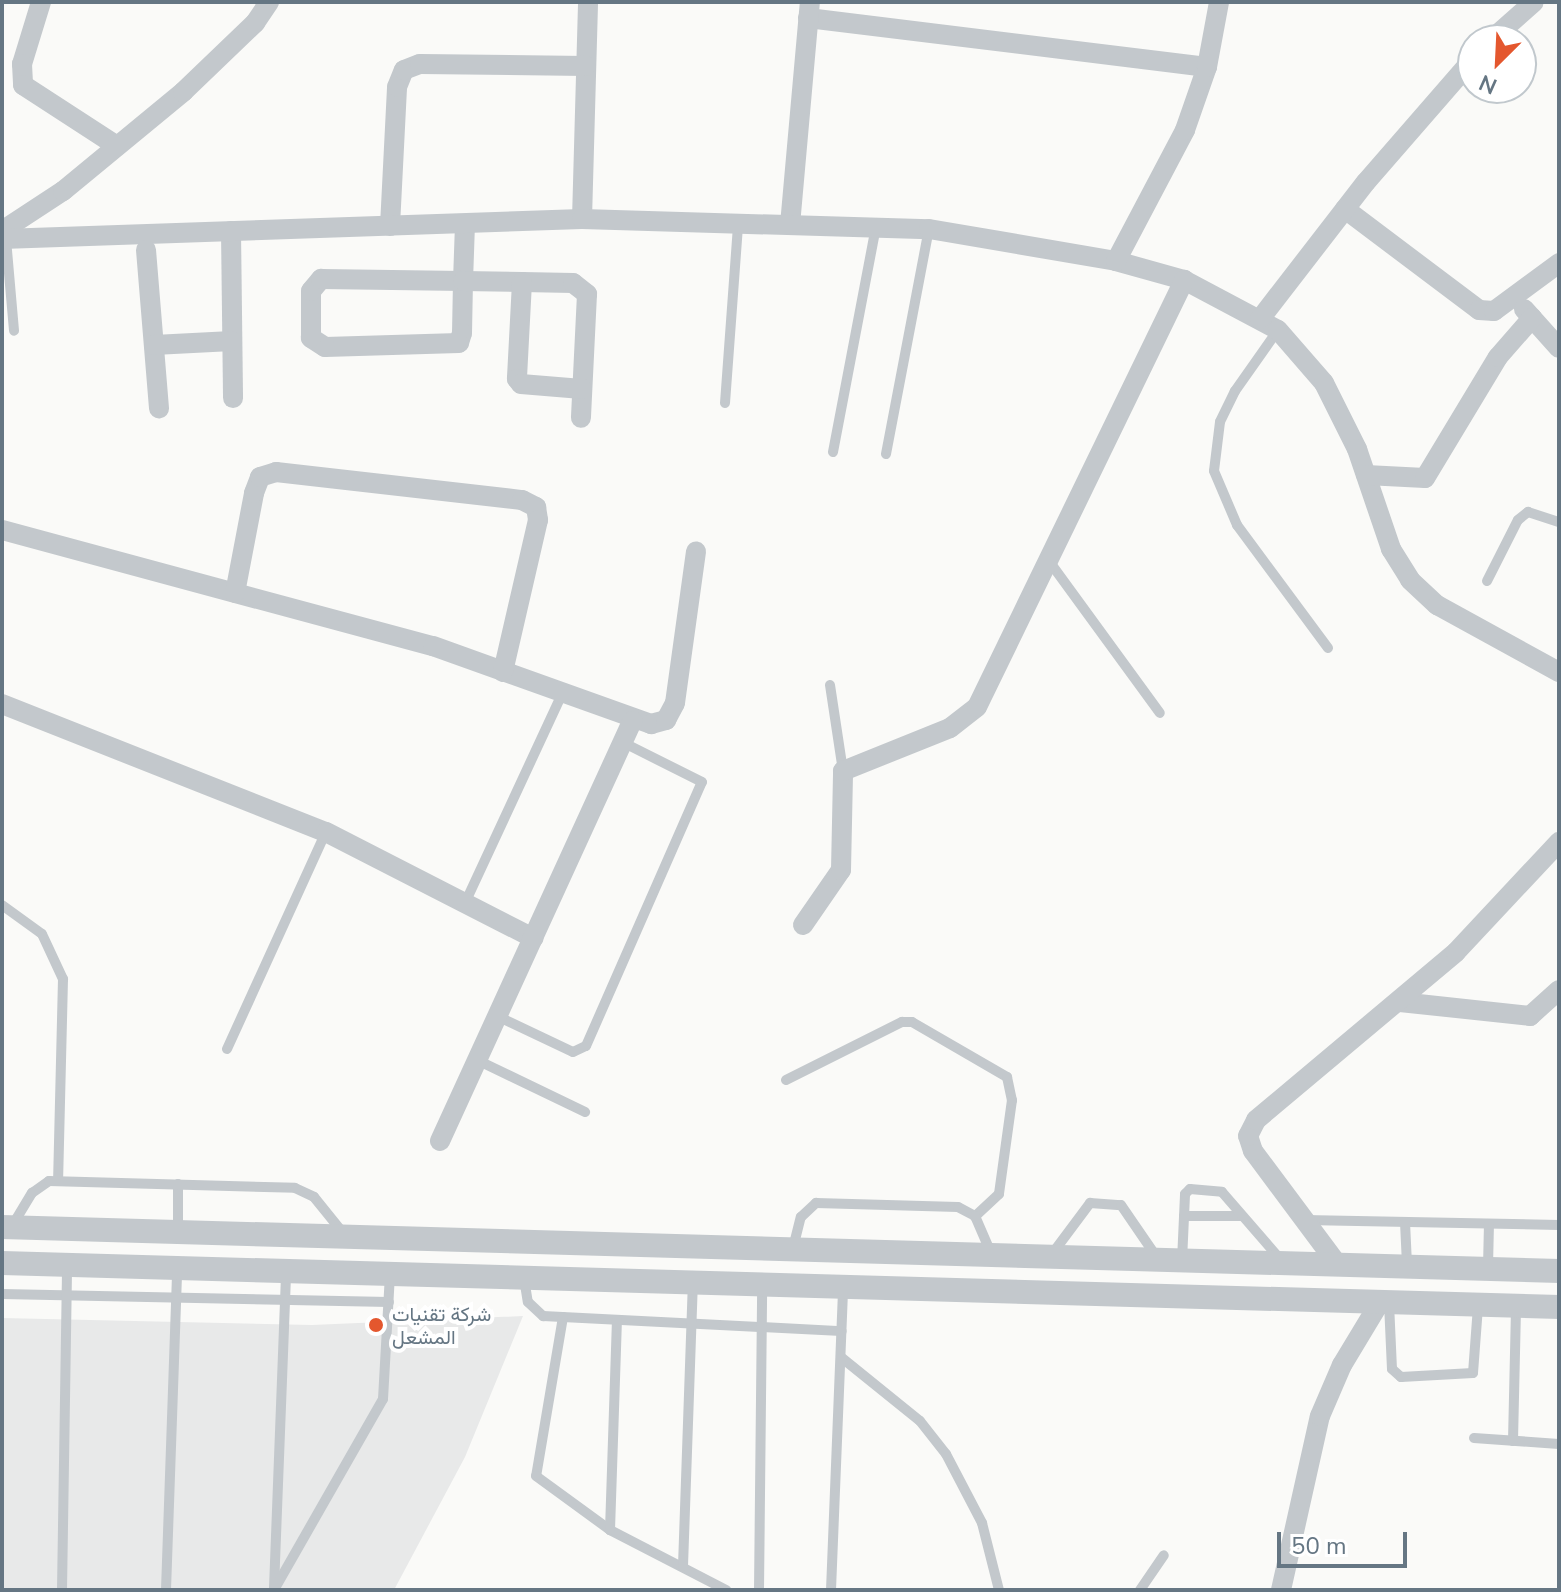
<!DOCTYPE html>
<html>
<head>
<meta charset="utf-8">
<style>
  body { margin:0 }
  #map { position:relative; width:1561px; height:1592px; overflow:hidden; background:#fafaf8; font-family:"Nunito Sans",Vazirmatn,sans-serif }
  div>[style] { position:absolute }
  .built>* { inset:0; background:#e8e9e9 }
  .service>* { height:10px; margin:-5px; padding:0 5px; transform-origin:5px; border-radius:5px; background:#c3c8cc }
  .minor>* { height:20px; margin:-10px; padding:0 10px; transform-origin:10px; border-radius:10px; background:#c3c8cc }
  .tertiary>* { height:24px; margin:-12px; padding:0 12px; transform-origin:12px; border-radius:12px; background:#c3c8cc }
  .dots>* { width:22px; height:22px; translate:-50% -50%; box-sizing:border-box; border:4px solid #fff; border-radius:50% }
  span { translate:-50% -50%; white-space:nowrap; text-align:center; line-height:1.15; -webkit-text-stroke:8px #fff; paint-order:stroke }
  .poi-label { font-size:20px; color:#657683 }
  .left { translate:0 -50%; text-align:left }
  .frame { position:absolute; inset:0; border:4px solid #657683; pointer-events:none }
  .north { position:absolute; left:1457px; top:24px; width:80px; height:80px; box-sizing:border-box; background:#fff; border:2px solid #c1c8cd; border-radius:50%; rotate:204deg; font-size:22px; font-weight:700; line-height:32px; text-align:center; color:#657683 }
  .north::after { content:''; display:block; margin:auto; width:28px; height:36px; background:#e4572e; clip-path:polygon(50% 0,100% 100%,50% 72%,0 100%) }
  .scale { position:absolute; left:1277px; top:1532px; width:130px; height:36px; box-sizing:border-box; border:4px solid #657683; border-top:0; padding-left:10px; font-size:24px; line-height:28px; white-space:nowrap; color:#657683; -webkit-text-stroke:6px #fff; paint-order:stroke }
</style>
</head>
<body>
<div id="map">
  <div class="built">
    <i style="clip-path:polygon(523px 1316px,465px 1457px,394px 1590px,2px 1590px,2px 1318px,312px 1325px)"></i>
  </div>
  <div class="service">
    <i style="left:6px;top:239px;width:92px;rotate:85deg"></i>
    <i style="left:1278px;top:330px;width:75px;rotate:125.2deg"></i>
    <i style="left:1235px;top:391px;width:34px;rotate:116deg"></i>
    <i style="left:1220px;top:422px;width:49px;rotate:97deg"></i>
    <i style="left:1214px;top:471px;width:59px;rotate:66.9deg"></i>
    <i style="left:1237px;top:525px;width:153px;rotate:53.5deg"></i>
    <i style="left:725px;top:403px;width:179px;rotate:-85.8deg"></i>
    <i style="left:833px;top:452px;width:229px;rotate:-79.2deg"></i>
    <i style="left:886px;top:454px;width:229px;rotate:-79.2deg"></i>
    <i style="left:1049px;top:561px;width:188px;rotate:53.9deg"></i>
    <i style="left:1487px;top:581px;width:68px;rotate:-63.1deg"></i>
    <i style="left:1518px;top:520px;width:13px;rotate:-39deg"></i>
    <i style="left:1528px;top:512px;width:33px;rotate:18deg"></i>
    <i style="left:830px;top:685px;width:87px;rotate:81.4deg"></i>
    <i style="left:465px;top:903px;width:230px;rotate:-65.1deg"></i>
    <i style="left:2px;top:905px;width:49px;rotate:35.9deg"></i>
    <i style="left:42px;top:934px;width:50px;rotate:65deg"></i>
    <i style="left:63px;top:979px;width:202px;rotate:91.4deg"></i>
    <i style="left:497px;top:1016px;width:84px;rotate:25.3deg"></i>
    <i style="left:573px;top:1052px;width:14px;rotate:-25deg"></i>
    <i style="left:586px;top:1046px;width:288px;rotate:-66.3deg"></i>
    <i style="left:702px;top:782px;width:89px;rotate:-153.4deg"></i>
    <i style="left:227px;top:1049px;width:239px;rotate:-65.5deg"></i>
    <i style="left:477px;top:1060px;width:120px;rotate:25.7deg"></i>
    <i style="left:786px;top:1080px;width:130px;rotate:-26.6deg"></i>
    <i style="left:902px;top:1022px;width:10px"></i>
    <i style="left:912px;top:1022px;width:110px;rotate:30.1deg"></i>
    <i style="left:1007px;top:1077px;width:24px;rotate:78deg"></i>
    <i style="left:1012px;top:1100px;width:95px;rotate:97.9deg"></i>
    <i style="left:999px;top:1194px;width:33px;rotate:137deg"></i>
    <i style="left:178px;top:1184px;width:47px;rotate:90deg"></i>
    <i style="left:1184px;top:1216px;width:58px"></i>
    <i style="left:1305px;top:1220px;width:254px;rotate:1.1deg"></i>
    <i style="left:1405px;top:1222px;width:43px;rotate:87.3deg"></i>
    <i style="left:12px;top:1226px;width:39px;rotate:-59deg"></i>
    <i style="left:32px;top:1193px;width:21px;rotate:-35deg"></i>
    <i style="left:49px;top:1181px;width:246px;rotate:1.6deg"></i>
    <i style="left:295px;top:1188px;width:21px;rotate:25deg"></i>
    <i style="left:314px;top:1197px;width:48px;rotate:51deg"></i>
    <i style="left:793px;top:1248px;width:32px;rotate:-76deg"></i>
    <i style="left:801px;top:1217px;width:21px;rotate:-43deg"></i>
    <i style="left:816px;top:1203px;width:142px;rotate:1.6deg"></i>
    <i style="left:958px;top:1207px;width:19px;rotate:28deg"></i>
    <i style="left:975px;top:1216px;width:40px;rotate:66.6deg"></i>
    <i style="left:1052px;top:1254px;width:64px;rotate:-53.3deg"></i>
    <i style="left:1090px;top:1203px;width:31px;rotate:4deg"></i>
    <i style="left:1121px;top:1205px;width:65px;rotate:55.6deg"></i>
    <i style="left:1182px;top:1261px;width:67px;rotate:-87.4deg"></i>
    <i style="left:1185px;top:1194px;width:7px;rotate:-45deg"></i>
    <i style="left:1190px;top:1189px;width:32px;rotate:5deg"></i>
    <i style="left:1222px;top:1192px;width:89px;rotate:49.1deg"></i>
    <i style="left:1488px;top:1267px;width:43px;rotate:-88.7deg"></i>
    <i style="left:524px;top:1278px;width:24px;rotate:81deg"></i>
    <i style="left:528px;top:1302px;width:21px;rotate:43deg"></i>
    <i style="left:543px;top:1316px;width:299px;rotate:2.9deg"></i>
    <i style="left:2px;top:1294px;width:387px;rotate:1.2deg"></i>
    <i style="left:1389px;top:1303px;width:66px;rotate:87.4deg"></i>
    <i style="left:1392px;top:1369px;width:12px;rotate:42deg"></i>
    <i style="left:1401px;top:1377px;width:72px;rotate:-3.2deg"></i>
    <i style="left:1473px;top:1373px;width:66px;rotate:-85.7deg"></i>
    <i style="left:563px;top:1317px;width:161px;rotate:99.6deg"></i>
    <i style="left:536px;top:1476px;width:92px;rotate:36.1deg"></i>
    <i style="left:610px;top:1530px;width:131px;rotate:27.3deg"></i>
    <i style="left:842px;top:1358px;width:100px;rotate:38.9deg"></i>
    <i style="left:920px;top:1421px;width:42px;rotate:51.8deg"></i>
    <i style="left:946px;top:1454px;width:78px;rotate:62.4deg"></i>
    <i style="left:982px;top:1523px;width:69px;rotate:75.8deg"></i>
    <i style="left:1474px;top:1438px;width:85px;rotate:4deg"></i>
    <i style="left:1513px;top:1441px;width:134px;rotate:-88.7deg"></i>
    <i style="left:610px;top:1530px;width:210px;rotate:-88.1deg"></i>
    <i style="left:683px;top:1566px;width:282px;rotate:-88deg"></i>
    <i style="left:274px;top:1588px;width:316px;rotate:-87.8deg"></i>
    <i style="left:62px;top:1590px;width:325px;rotate:-89.1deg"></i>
    <i style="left:166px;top:1590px;width:322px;rotate:-88deg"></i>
    <i style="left:274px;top:1590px;width:220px;rotate:-60.3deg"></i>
    <i style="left:383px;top:1399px;width:124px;rotate:-86.8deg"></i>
    <i style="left:759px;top:1590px;width:306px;rotate:-89.4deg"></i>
    <i style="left:831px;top:1590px;width:302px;rotate:-87.7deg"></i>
    <i style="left:1140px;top:1590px;width:42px;rotate:-55.6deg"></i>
  </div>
  <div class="minor">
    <i style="left:41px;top:2px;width:65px;rotate:107deg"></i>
    <i style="left:22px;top:64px;width:21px;rotate:87deg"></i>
    <i style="left:23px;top:85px;width:112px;rotate:33deg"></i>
    <i style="left:808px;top:18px;width:402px;rotate:7deg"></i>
    <i style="left:1491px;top:40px;width:57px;rotate:-41.5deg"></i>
    <i style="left:1345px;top:209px;width:168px;rotate:37deg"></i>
    <i style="left:1479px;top:310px;width:15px;rotate:4deg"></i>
    <i style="left:1494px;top:311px;width:81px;rotate:-36.4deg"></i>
    <i style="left:582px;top:219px;width:217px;rotate:-88.4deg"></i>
    <i style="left:465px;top:224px;width:57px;rotate:92deg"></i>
    <i style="left:463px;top:281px;width:52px;rotate:91.1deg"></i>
    <i style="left:462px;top:333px;width:10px;rotate:107deg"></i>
    <i style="left:459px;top:343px;width:134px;rotate:178.3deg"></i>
    <i style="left:325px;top:347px;width:17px;rotate:-147deg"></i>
    <i style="left:311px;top:338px;width:47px;rotate:-90deg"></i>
    <i style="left:311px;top:291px;width:16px;rotate:-50deg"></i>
    <i style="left:321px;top:279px;width:142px;rotate:0.8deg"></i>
    <i style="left:463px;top:281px;width:59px;rotate:1deg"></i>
    <i style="left:522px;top:282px;width:51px;rotate:1.1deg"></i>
    <i style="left:573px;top:283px;width:18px;rotate:38deg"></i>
    <i style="left:587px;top:294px;width:124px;rotate:92.8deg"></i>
    <i style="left:790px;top:225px;width:224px;rotate:-84.9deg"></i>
    <i style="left:390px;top:226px;width:139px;rotate:-87.1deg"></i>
    <i style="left:397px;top:87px;width:18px;rotate:-68deg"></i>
    <i style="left:404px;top:70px;width:17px;rotate:-21deg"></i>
    <i style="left:420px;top:64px;width:166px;rotate:0.7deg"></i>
    <i style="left:2px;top:231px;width:73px;rotate:-33.3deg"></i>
    <i style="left:63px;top:191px;width:156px;rotate:-39.5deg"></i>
    <i style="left:183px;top:92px;width:100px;rotate:-43.8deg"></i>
    <i style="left:255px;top:23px;width:25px;rotate:-56deg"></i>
    <i style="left:231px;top:231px;width:167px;rotate:89.3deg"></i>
    <i style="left:2px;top:239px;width:580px;rotate:-1.97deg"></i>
    <i style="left:582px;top:219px;width:347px;rotate:1.7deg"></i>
    <i style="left:929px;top:229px;width:190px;rotate:9.7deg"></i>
    <i style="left:1116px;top:261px;width:71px;rotate:15.6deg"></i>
    <i style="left:1184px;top:280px;width:106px;rotate:28deg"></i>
    <i style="left:1278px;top:330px;width:70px;rotate:49deg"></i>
    <i style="left:1324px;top:383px;width:74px;rotate:63.4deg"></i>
    <i style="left:1357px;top:449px;width:106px;rotate:71.2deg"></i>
    <i style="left:1391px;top:549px;width:36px;rotate:58deg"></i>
    <i style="left:1410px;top:580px;width:37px;rotate:43deg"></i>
    <i style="left:1437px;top:605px;width:139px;rotate:28.8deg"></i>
    <i style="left:146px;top:250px;width:159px;rotate:85.3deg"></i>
    <i style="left:1116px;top:261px;width:148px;rotate:-62.2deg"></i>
    <i style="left:1185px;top:130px;width:67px;rotate:-70.8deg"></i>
    <i style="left:1207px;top:67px;width:66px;rotate:-79.5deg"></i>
    <i style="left:522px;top:282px;width:97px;rotate:93deg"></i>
    <i style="left:517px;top:379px;width:6px;rotate:51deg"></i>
    <i style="left:521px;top:384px;width:61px;rotate:4.7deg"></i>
    <i style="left:1524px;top:309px;width:52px;rotate:48.1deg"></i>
    <i style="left:1260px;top:319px;width:173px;rotate:-52.3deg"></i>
    <i style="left:1366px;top:182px;width:163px;rotate:-49deg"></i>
    <i style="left:154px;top:345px;width:78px;rotate:-2.9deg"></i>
    <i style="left:1366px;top:475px;width:59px;rotate:2.9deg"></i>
    <i style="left:1425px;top:478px;width:141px;rotate:-58.9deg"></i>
    <i style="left:1498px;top:357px;width:52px;rotate:-48.9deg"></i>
    <i style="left:2px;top:530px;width:446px;rotate:15.1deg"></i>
    <i style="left:433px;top:646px;width:232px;rotate:19.7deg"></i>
    <i style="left:651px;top:724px;width:16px;rotate:-15deg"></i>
    <i style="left:666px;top:720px;width:19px;rotate:-62deg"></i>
    <i style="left:675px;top:703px;width:153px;rotate:-82.1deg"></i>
    <i style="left:235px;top:593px;width:102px;rotate:-79.2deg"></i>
    <i style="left:254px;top:493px;width:17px;rotate:-69deg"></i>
    <i style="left:260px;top:477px;width:17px;rotate:-17deg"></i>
    <i style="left:276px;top:472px;width:248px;rotate:6.5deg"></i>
    <i style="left:522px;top:500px;width:16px;rotate:27deg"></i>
    <i style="left:536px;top:507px;width:13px;rotate:81deg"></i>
    <i style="left:538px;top:520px;width:156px;rotate:103deg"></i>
    <i style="left:2px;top:704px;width:348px;rotate:21.6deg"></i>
    <i style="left:326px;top:832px;width:233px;rotate:27.1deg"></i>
    <i style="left:803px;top:925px;width:67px;rotate:-55.4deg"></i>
    <i style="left:841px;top:870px;width:99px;rotate:-88.8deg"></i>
    <i style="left:843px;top:771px;width:115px;rotate:-21.9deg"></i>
    <i style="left:950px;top:728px;width:34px;rotate:-38deg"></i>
    <i style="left:977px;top:707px;width:475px;rotate:-64.1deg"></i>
    <i style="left:1400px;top:1002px;width:131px;rotate:6.1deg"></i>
    <i style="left:1530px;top:1016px;width:39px;rotate:-42deg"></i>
    <i style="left:440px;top:1141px;width:462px;rotate:-65.4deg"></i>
    <i style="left:1338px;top:1265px;width:142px;rotate:-126.7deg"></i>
    <i style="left:1253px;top:1151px;width:16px;rotate:-108deg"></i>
    <i style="left:1248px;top:1136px;width:18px;rotate:-63deg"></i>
    <i style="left:1256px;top:1120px;width:261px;rotate:-40deg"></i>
    <i style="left:1456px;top:952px;width:151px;rotate:-46.9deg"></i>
    <i style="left:1281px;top:1590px;width:178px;rotate:-77.4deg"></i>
    <i style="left:1320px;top:1416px;width:56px;rotate:-66.7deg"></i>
    <i style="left:1342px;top:1365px;width:74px;rotate:-58.9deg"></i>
  </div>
  <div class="tertiary">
    <i style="left:2px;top:1227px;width:1558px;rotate:1.62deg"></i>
    <i style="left:2px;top:1263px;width:1558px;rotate:1.62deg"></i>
  </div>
  <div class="dots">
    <i style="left:376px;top:1325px;background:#e4572e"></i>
  </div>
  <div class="poi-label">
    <span class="left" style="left:392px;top:1326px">شركة تقنيات<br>المشعل</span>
  </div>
  <div class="frame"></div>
  <div class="north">N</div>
  <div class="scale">50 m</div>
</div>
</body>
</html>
